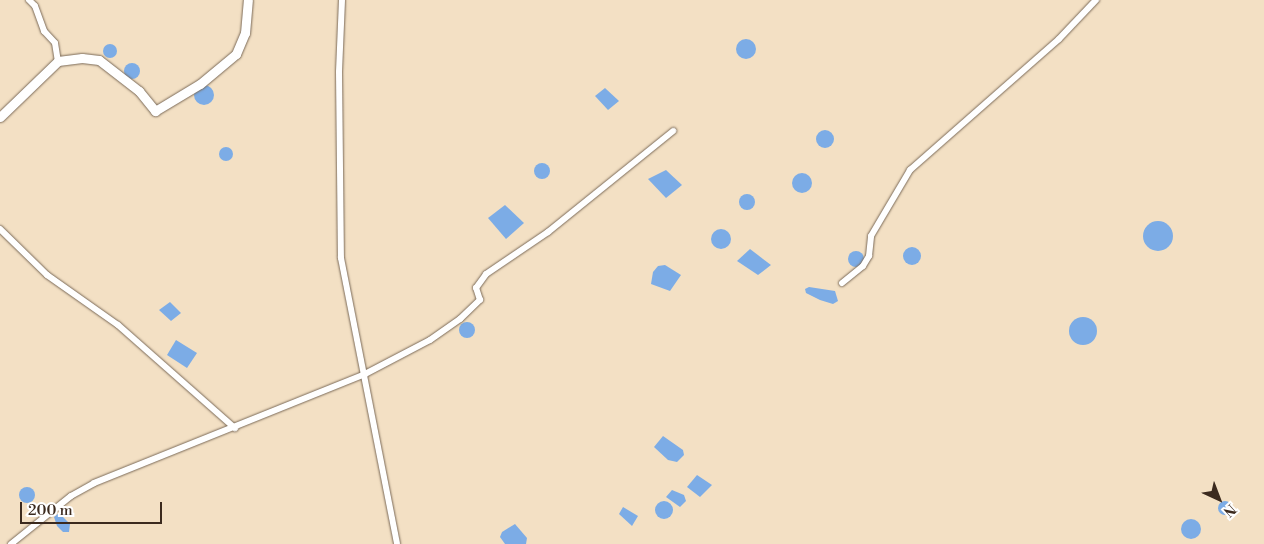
<!DOCTYPE html>
<html>
<head>
<meta charset="utf-8">
<style>
  body { margin:0 }
  #map { position:relative; width:1264px; height:544px; overflow:hidden; background:#f3e0c4; font-family:"Libre Bodoni",serif }
  div>[style] { position:absolute }
  .water>* { inset:0; background:#7cace6 }
  .round { border-radius:50% }
  .roads { filter:drop-shadow(0 0 1px #7b6a58) drop-shadow(0 0 1px #7b6a58) }
  .minor>* { height:6px; margin:-3px; padding:0 3px; transform-origin:3px; border-radius:3px; background:#fff }
  .major>* { height:9px; margin:-4.5px; padding:0 4.5px; transform-origin:4.5px; border-radius:4.5px; background:#fff }
  span { translate:-50% -50%; white-space:nowrap; text-align:center; line-height:1.15; -webkit-text-stroke:4.5px #fff; paint-order:stroke }
  .north { position:absolute; left:1194px; top:474px; width:50px; height:50px; -webkit-text-stroke:4px #fff; paint-order:stroke; rotate:137deg; font-size:14px; font-weight:700; line-height:20px; text-align:center; color:#3b2a1e }
  .north::after { content:''; display:block; margin:auto; width:18px; height:22px; background:#3b2a1e; clip-path:polygon(50% 0,100% 100%,50% 72%,0 100%) }
  .scale { position:absolute; left:20px; top:502px; width:142px; height:22px; box-sizing:border-box; border:2px solid #3b2a1e; border-top:0; padding-left:6px; font-size:15px; line-height:18px; white-space:nowrap; color:#3b2a1e; -webkit-text-stroke:4px #fff; paint-order:stroke }
</style>
</head>
<body>
<div id="map">
  <div class="water">
    <i class="round" style="left:736px;top:39px;width:20px;height:20px"></i>
    <i class="round" style="left:103px;top:44px;width:14px;height:14px"></i>
    <i class="round" style="left:124px;top:63px;width:16px;height:16px"></i>
    <i class="round" style="left:194px;top:85px;width:20px;height:20px"></i>
    <i style="clip-path:polygon(605px 88px,619px 101px,608px 110px,595px 96px)"></i>
    <i class="round" style="left:816px;top:130px;width:18px;height:18px"></i>
    <i class="round" style="left:219px;top:147px;width:14px;height:14px"></i>
    <i class="round" style="left:534px;top:163px;width:16px;height:16px"></i>
    <i style="clip-path:polygon(666px 170px,682px 185px,666px 198px,648px 179px)"></i>
    <i class="round" style="left:792px;top:173px;width:20px;height:20px"></i>
    <i class="round" style="left:739px;top:194px;width:16px;height:16px"></i>
    <i style="clip-path:polygon(505px 205px,524px 223px,506px 239px,488px 218px)"></i>
    <i class="round" style="left:1143px;top:221px;width:30px;height:30px"></i>
    <i class="round" style="left:711px;top:229px;width:20px;height:20px"></i>
    <i class="round" style="left:903px;top:247px;width:18px;height:18px"></i>
    <i style="clip-path:polygon(750px 249px,771px 265px,758px 275px,737px 261px)"></i>
    <i class="round" style="left:848px;top:251px;width:16px;height:16px"></i>
    <i style="clip-path:polygon(665px 265px,681px 275px,670px 291px,651px 284px,653px 272px,658px 266px)"></i>
    <i style="clip-path:polygon(809px 287px,835px 291px,838px 301px,833px 304px,820px 300px,806px 293px,805px 289px)"></i>
    <i style="clip-path:polygon(170px 302px,181px 313px,171px 321px,159px 310px)"></i>
    <i class="round" style="left:1069px;top:317px;width:28px;height:28px"></i>
    <i class="round" style="left:459px;top:322px;width:16px;height:16px"></i>
    <i style="clip-path:polygon(176px 340px,197px 353px,187px 368px,167px 355px)"></i>
    <i style="clip-path:polygon(663px 436px,683px 450px,684px 455px,677px 462px,668px 460px,654px 447px)"></i>
    <i style="clip-path:polygon(697px 475px,712px 485px,700px 497px,687px 487px)"></i>
    <i class="round" style="left:19px;top:487px;width:16px;height:16px"></i>
    <i style="clip-path:polygon(672px 490px,684px 495px,686px 501px,680px 507px,666px 497px)"></i>
    <i class="round" style="left:1218px;top:501px;width:14px;height:14px"></i>
    <i class="round" style="left:655px;top:501px;width:18px;height:18px"></i>
    <i style="clip-path:polygon(623px 507px,638px 516px,632px 526px,619px 514px)"></i>
    <i style="clip-path:polygon(59px 513px,70px 524px,69px 532px,63px 532px,57px 526px,54px 517px)"></i>
    <i class="round" style="left:1181px;top:519px;width:20px;height:20px"></i>
    <i style="clip-path:polygon(515px 524px,527px 538px,526px 544px,505px 544px,500px 537px,502px 532px)"></i>
  </div>
  <div class="roads">
    <div class="minor">
      <i style="left:29px;top:0;width:8px;rotate:45deg"></i>
      <i style="left:35px;top:6px;width:27px;rotate:70deg"></i>
      <i style="left:44px;top:31px;width:16px;rotate:47deg"></i>
      <i style="left:55px;top:43px;width:18px;rotate:81deg"></i>
      <i style="left:342px;top:0;width:72px;rotate:92.4deg"></i>
      <i style="left:339px;top:72px;width:186px;rotate:89.4deg"></i>
      <i style="left:341px;top:258px;width:291px;rotate:78.9deg"></i>
      <i style="left:0;top:229px;width:66px;rotate:44.4deg"></i>
      <i style="left:47px;top:275px;width:87px;rotate:35.2deg"></i>
      <i style="left:118px;top:325px;width:156px;rotate:41.4deg"></i>
      <i style="left:842px;top:283px;width:27px;rotate:-39deg"></i>
      <i style="left:863px;top:266px;width:12px;rotate:-59deg"></i>
      <i style="left:869px;top:256px;width:20px;rotate:-84deg"></i>
      <i style="left:871px;top:236px;width:77px;rotate:-59.4deg"></i>
      <i style="left:910px;top:170px;width:198px;rotate:-41.3deg"></i>
      <i style="left:1059px;top:39px;width:54px;rotate:-46.5deg"></i>
      <i style="left:11px;top:544px;width:77px;rotate:-38.7deg"></i>
      <i style="left:71px;top:496px;width:26px;rotate:-29deg"></i>
      <i style="left:94px;top:483px;width:292px;rotate:-21.9deg"></i>
      <i style="left:365px;top:374px;width:73px;rotate:-27.6deg"></i>
      <i style="left:430px;top:340px;width:37px;rotate:-35deg"></i>
      <i style="left:460px;top:319px;width:28px;rotate:-44deg"></i>
      <i style="left:480px;top:300px;width:13px;rotate:-108deg"></i>
      <i style="left:476px;top:288px;width:17px;rotate:-54deg"></i>
      <i style="left:486px;top:274px;width:75px;rotate:-34.1deg"></i>
      <i style="left:548px;top:232px;width:161px;rotate:-38.9deg"></i>
    </div>
    <div class="major">
      <i style="left:0;top:117px;width:81px;rotate:-44deg"></i>
      <i style="left:58px;top:61px;width:24px;rotate:-7deg"></i>
      <i style="left:82px;top:58px;width:17px;rotate:7deg"></i>
      <i style="left:99px;top:60px;width:51px;rotate:37.8deg"></i>
      <i style="left:139px;top:91px;width:26px;rotate:51deg"></i>
      <i style="left:155px;top:111px;width:52px;rotate:-31deg"></i>
      <i style="left:200px;top:84px;width:47px;rotate:-39.8deg"></i>
      <i style="left:236px;top:54px;width:23px;rotate:-67deg"></i>
      <i style="left:245px;top:33px;width:33px;rotate:-85deg"></i>
    </div>
  </div>
  <div class="north">N</div>
  <div class="scale">200 m</div>
</div>
</body>
</html>
